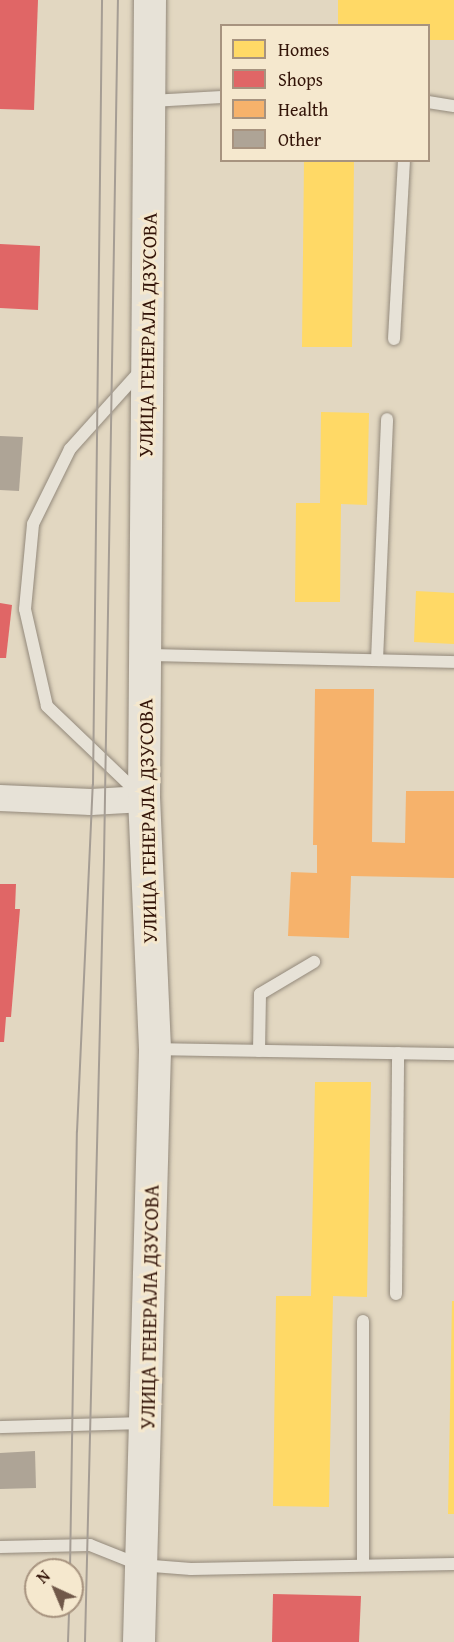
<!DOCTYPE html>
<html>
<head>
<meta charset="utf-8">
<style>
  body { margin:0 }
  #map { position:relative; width:454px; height:1642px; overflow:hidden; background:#e2d7c1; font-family:"Gentium Book Plus",serif }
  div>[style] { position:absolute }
  .homes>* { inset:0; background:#ffd966 }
  .shops>* { inset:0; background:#e06666 }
  .health>* { inset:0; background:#f6b26b }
  .building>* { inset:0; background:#aea496 }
  .roads { filter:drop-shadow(0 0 2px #93897b) drop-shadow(0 0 2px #93897b) }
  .service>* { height:12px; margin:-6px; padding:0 6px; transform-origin:6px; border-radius:6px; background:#e7e2d7 }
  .minor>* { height:26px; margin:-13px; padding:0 13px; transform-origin:13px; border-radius:13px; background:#e7e2d7 }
  .tertiary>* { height:32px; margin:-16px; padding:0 16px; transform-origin:16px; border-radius:16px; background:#e7e2d7 }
  .tram>* { height:1.5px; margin:-0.75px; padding:0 0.75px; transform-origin:0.75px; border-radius:0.75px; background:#a59d94 }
  span { translate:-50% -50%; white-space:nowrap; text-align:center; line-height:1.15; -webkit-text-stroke:6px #f5e8ce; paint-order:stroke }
  .street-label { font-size:20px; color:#331408 }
  .legend { position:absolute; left:220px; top:24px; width:210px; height:138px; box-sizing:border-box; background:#f5e8ce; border:2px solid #a7937f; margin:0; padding:8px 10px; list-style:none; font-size:18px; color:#331408 }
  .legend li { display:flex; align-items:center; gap:12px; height:30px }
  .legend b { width:30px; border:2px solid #a7937f }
  .north { position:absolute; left:24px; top:1558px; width:60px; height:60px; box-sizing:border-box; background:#f5e8ce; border:2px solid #a7937f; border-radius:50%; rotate:316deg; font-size:16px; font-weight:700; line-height:24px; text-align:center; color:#331408 }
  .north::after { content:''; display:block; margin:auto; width:21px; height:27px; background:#705849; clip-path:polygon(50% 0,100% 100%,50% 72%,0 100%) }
</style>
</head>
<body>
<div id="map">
  <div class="homes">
    <i style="clip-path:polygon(338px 0,454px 0,454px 40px,428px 40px,428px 26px,338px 26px)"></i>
    <i style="clip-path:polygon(304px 160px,354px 160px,352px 347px,302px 347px)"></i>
    <i style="clip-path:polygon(321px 412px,369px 413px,367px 505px,341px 504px,340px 602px,295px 602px,296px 503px,320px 503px)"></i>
    <i style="clip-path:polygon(416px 591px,454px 593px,454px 644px,414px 642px)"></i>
    <i style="clip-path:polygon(315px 1082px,371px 1082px,367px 1297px,333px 1296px,329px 1507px,273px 1506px,276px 1296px,311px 1296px)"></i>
    <i style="clip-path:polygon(452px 1301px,454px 1301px,454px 1514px,448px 1514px)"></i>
  </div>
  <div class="shops">
    <i style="clip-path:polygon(0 0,38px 0,34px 110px,0 109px)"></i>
    <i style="clip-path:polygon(0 244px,40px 246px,38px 310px,0 308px)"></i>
    <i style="clip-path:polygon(0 603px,12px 605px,6px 658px,0 658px)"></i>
    <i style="clip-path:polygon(0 884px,16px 884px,15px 909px,20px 909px,11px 1017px,6px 1017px,4px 1042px,0 1042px)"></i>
    <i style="clip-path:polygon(273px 1594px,361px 1596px,359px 1642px,272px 1642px)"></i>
  </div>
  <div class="health">
    <i style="clip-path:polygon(315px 689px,374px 689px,372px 842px,405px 843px,406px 791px,454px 791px,454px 878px,351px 876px,349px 938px,288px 936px,291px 872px,317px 873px,317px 845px,313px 845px)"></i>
  </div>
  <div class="building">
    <i style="clip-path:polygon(0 436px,23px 437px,19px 491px,0 490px)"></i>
    <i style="clip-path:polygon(35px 1451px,36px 1488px,0 1489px,0 1453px)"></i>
  </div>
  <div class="roads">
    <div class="service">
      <i style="left:151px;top:101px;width:71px;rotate:-3.2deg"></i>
      <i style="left:428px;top:102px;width:26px;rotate:9deg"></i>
      <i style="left:394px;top:339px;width:179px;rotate:-86.8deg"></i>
      <i style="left:146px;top:655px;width:308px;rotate:1.3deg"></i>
      <i style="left:377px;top:660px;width:241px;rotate:-87.6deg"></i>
      <i style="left:140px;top:795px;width:129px;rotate:-136.3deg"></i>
      <i style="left:47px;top:706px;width:99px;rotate:-102.8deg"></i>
      <i style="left:25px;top:609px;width:85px;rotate:-84.6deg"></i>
      <i style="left:33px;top:524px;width:84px;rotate:-63.7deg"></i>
      <i style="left:70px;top:449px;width:108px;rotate:-48deg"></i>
      <i style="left:156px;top:1049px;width:298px;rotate:1deg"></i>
      <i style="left:259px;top:1051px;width:57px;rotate:-89deg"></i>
      <i style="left:260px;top:994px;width:63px;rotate:-30.7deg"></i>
      <i style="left:396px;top:1294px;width:241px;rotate:-89.5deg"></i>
      <i style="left:0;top:1427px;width:146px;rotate:-1.6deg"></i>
      <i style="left:0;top:1547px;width:90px;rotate:-1.3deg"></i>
      <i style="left:90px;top:1545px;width:54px;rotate:21.8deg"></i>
      <i style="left:140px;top:1565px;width:51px;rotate:4.5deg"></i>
      <i style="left:191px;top:1569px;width:263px;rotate:-1.1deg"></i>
      <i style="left:363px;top:1564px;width:243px;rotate:-90deg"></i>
    </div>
    <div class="minor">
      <i style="left:0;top:798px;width:91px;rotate:2.5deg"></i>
      <i style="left:91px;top:802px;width:53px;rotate:-3.2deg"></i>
    </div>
    <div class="tertiary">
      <i style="left:139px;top:1642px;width:593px;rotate:-88.45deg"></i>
      <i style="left:155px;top:1049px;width:250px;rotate:-92.5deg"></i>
      <i style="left:144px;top:799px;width:799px;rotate:-89.57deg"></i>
    </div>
  </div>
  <div class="tram">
    <i style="left:70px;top:1570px;width:438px;rotate:-89.1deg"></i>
    <i style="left:77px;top:1132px;width:347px;rotate:-87.4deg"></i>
    <i style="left:93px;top:785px;width:785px;rotate:-89.34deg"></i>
    <i style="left:68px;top:1642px;width:36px;rotate:-88deg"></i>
    <i style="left:85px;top:1642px;width:783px;rotate:-88.61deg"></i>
    <i style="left:104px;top:859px;width:859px;rotate:-89.07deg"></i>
  </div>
  <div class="street-label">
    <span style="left:147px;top:335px;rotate:-89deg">УЛИЦА ГЕНЕРАЛА ДЗУСОВА</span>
    <span style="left:147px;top:821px;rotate:-91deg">УЛИЦА ГЕНЕРАЛА ДЗУСОВА</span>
    <span style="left:149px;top:1307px;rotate:-89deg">УЛИЦА ГЕНЕРАЛА ДЗУСОВА</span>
  </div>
  <ul class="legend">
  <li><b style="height:16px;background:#ffd966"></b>Homes</li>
  <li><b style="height:16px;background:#e06666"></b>Shops</li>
  <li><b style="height:16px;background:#f6b26b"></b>Health</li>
  <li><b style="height:16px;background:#aea496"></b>Other</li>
  </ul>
  <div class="north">N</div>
</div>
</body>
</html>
